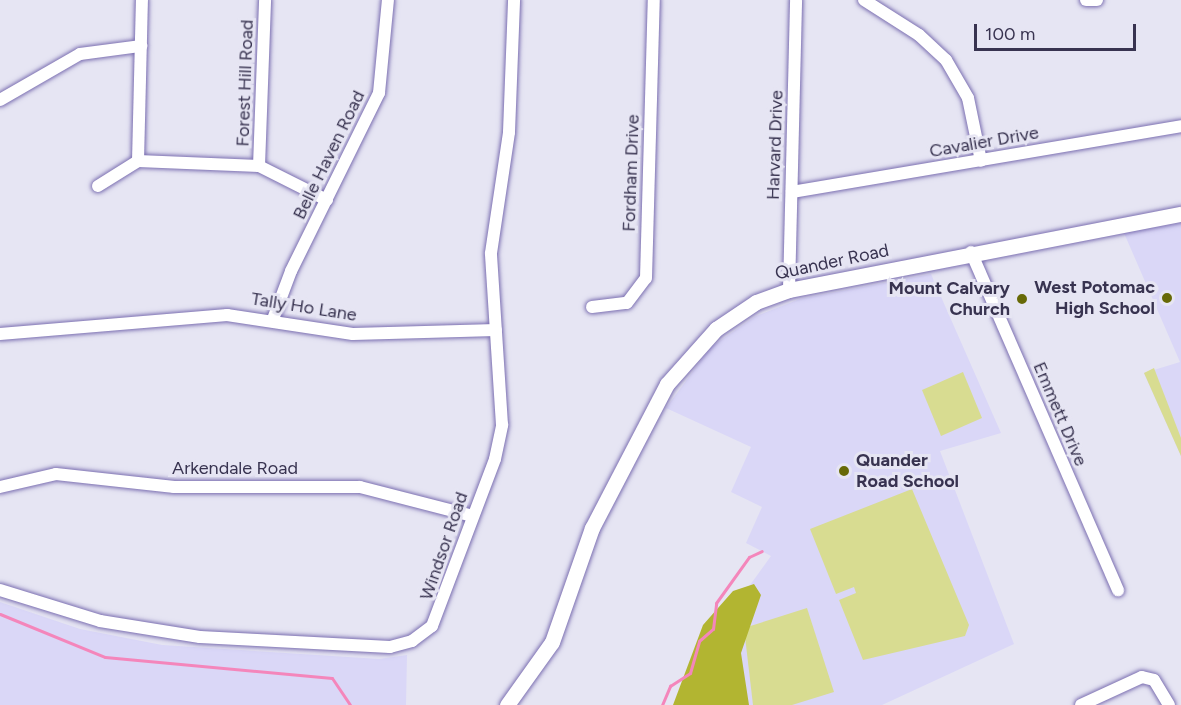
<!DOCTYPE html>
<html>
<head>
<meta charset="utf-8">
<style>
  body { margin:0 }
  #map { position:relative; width:1181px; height:705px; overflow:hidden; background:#e6e5f3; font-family:Figtree,sans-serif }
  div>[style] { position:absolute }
  .built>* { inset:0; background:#dad7f7 }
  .green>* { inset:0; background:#d8dc91 }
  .forest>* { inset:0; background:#b2b531 }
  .stream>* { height:3px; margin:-1.5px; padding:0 1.5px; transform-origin:1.5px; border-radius:1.5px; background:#f486bb }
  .roads { filter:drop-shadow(0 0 2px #7b6fb1) drop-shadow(0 0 2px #7b6fb1) }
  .minor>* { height:12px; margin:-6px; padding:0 6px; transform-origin:6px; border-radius:6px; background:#fff }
  .tertiary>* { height:15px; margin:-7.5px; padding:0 7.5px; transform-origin:7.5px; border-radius:7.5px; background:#fff }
  .dots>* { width:16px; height:16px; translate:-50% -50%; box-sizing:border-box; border:3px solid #e6e5f3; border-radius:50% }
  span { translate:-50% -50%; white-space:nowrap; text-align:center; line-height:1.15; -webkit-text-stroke:6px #e6e5f3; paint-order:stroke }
  .street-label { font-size:18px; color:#383350 }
  .poi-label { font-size:18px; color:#383350; font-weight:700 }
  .right { translate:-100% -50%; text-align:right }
  .left { translate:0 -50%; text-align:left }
  .scale { position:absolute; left:974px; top:24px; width:162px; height:27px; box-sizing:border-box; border:3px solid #383350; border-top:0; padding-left:8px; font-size:18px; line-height:21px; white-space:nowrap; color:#383350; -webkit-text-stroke:4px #e6e5f3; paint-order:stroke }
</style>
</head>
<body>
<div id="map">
  <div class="built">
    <i style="clip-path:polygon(1181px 223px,1181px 456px,1144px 373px,1180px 362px,1124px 233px)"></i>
    <i style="clip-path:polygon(931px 274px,1001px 433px,940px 451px,1014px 644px,882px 705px,721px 705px,692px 665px,771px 556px,746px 543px,762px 507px,731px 492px,751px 447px,666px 408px,711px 347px,756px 316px,800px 299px)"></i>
    <i style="clip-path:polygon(0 602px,80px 629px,162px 645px,379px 659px,407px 655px,406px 705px,0 705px)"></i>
  </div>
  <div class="green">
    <i style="clip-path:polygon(1154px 368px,1181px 438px,1181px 456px,1144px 373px)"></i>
    <i style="clip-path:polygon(963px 372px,982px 418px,941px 436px,922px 390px)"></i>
    <i style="clip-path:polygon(912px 489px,969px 625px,965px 636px,863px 660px,839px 600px,856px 593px,854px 587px,836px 594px,810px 529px)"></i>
    <i style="clip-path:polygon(807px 608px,834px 692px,792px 705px,753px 705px,744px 628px)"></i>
  </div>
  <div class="forest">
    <i style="clip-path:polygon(754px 584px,761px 595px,741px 653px,749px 705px,673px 705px,703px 625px,733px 591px)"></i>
  </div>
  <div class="stream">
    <i style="left:0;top:614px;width:113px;rotate:22.3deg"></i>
    <i style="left:105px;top:657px;width:228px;rotate:5.3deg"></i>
    <i style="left:332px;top:678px;width:32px;rotate:56deg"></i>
    <i style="left:662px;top:705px;width:21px;rotate:-67deg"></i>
    <i style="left:670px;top:686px;width:24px;rotate:-33deg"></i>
    <i style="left:690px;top:673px;width:33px;rotate:-74deg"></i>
    <i style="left:699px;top:641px;width:18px;rotate:-41deg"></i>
    <i style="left:713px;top:629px;width:26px;rotate:-83deg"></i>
    <i style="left:716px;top:603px;width:57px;rotate:-54.3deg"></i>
    <i style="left:749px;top:557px;width:14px;rotate:-25deg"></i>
  </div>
  <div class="roads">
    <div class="minor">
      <i style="left:864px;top:0;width:65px;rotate:32.5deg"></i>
      <i style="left:919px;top:35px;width:37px;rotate:43deg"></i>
      <i style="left:946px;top:60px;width:44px;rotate:59.9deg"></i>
      <i style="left:968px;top:98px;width:64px;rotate:78.3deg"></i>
      <i style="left:1086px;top:0;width:11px"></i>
      <i style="left:0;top:100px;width:92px;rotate:-29.9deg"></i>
      <i style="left:80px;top:54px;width:62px;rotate:-7.5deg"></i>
      <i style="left:138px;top:161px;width:121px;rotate:2.4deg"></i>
      <i style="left:259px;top:166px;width:76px;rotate:26.6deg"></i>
      <i style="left:138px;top:161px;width:161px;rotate:-88.6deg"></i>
      <i style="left:259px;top:166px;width:166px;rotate:-87.9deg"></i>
      <i style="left:98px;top:186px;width:47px;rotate:-32deg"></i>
      <i style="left:792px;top:192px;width:395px;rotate:-9.6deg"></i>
      <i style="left:971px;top:252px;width:369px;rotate:66.5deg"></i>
      <i style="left:789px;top:290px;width:290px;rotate:-88.6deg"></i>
      <i style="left:592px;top:307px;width:35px;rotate:-7deg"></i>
      <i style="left:627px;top:303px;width:31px;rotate:-53deg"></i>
      <i style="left:646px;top:278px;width:278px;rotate:-88.4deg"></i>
      <i style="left:273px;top:319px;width:51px;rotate:-69.4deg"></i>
      <i style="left:291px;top:271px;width:199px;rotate:-63.7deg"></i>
      <i style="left:379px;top:93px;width:93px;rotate:-84.5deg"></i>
      <i style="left:0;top:334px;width:228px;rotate:-4.8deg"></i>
      <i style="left:227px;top:315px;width:127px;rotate:8.6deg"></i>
      <i style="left:353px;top:334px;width:143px;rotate:-1.6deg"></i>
      <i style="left:0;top:487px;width:57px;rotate:-13.1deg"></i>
      <i style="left:56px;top:474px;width:119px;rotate:6.3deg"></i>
      <i style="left:174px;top:487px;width:186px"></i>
      <i style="left:360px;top:487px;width:113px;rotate:14.4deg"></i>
      <i style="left:0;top:590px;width:105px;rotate:17.2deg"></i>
      <i style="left:100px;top:621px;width:101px;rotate:9.1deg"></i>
      <i style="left:200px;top:637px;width:190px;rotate:3deg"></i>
      <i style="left:390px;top:647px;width:23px;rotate:-15deg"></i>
      <i style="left:412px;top:641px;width:25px;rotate:-37deg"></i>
      <i style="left:432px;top:626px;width:178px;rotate:-69.3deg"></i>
      <i style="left:495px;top:459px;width:35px;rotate:-78deg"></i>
      <i style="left:502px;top:425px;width:172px;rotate:-93.7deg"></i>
      <i style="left:491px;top:253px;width:122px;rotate:-81.5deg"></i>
      <i style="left:509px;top:132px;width:132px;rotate:-87.8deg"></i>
      <i style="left:1081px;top:705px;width:67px;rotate:-24.7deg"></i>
      <i style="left:1142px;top:677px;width:12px;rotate:14deg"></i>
      <i style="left:1154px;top:680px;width:29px;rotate:59deg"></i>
    </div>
    <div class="tertiary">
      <i style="left:507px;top:705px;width:77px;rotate:-54.5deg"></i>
      <i style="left:552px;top:642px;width:121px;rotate:-70.7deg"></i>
      <i style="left:592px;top:528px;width:162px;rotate:-62.5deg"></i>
      <i style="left:667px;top:384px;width:74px;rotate:-48.3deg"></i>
      <i style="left:716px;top:329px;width:48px;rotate:-34deg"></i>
      <i style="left:756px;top:302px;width:35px;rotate:-20deg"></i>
      <i style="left:789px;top:290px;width:399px;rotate:-11deg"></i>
    </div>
  </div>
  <div class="dots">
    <i style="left:1167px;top:298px;background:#676906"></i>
    <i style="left:1022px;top:299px;background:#676906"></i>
    <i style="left:844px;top:471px;background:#676906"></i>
  </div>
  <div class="street-label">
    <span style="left:245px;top:83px;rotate:-88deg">Forest Hill Road</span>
    <span style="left:984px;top:142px;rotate:-10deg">Cavalier Drive</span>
    <span style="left:775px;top:145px;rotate:-88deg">Harvard Drive</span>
    <span style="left:329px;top:155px;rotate:-64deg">Belle Haven Road</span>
    <span style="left:631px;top:173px;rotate:-88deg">Fordham Drive</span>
    <span style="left:832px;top:262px;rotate:-12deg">Quander Road</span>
    <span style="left:304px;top:307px;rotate:9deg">Tally Ho Lane</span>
    <span style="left:1060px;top:414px;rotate:67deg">Emmett Drive</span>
    <span style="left:235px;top:468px">Arkendale Road</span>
    <span style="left:444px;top:546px;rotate:-71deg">Windsor Road</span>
  </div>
  <div class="poi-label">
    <span class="right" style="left:1155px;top:298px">West Potomac<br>High School</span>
    <span class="right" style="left:1010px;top:299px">Mount Calvary<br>Church</span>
    <span class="left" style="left:856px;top:471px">Quander<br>Road School</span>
  </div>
  <div class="scale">100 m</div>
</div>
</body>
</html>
